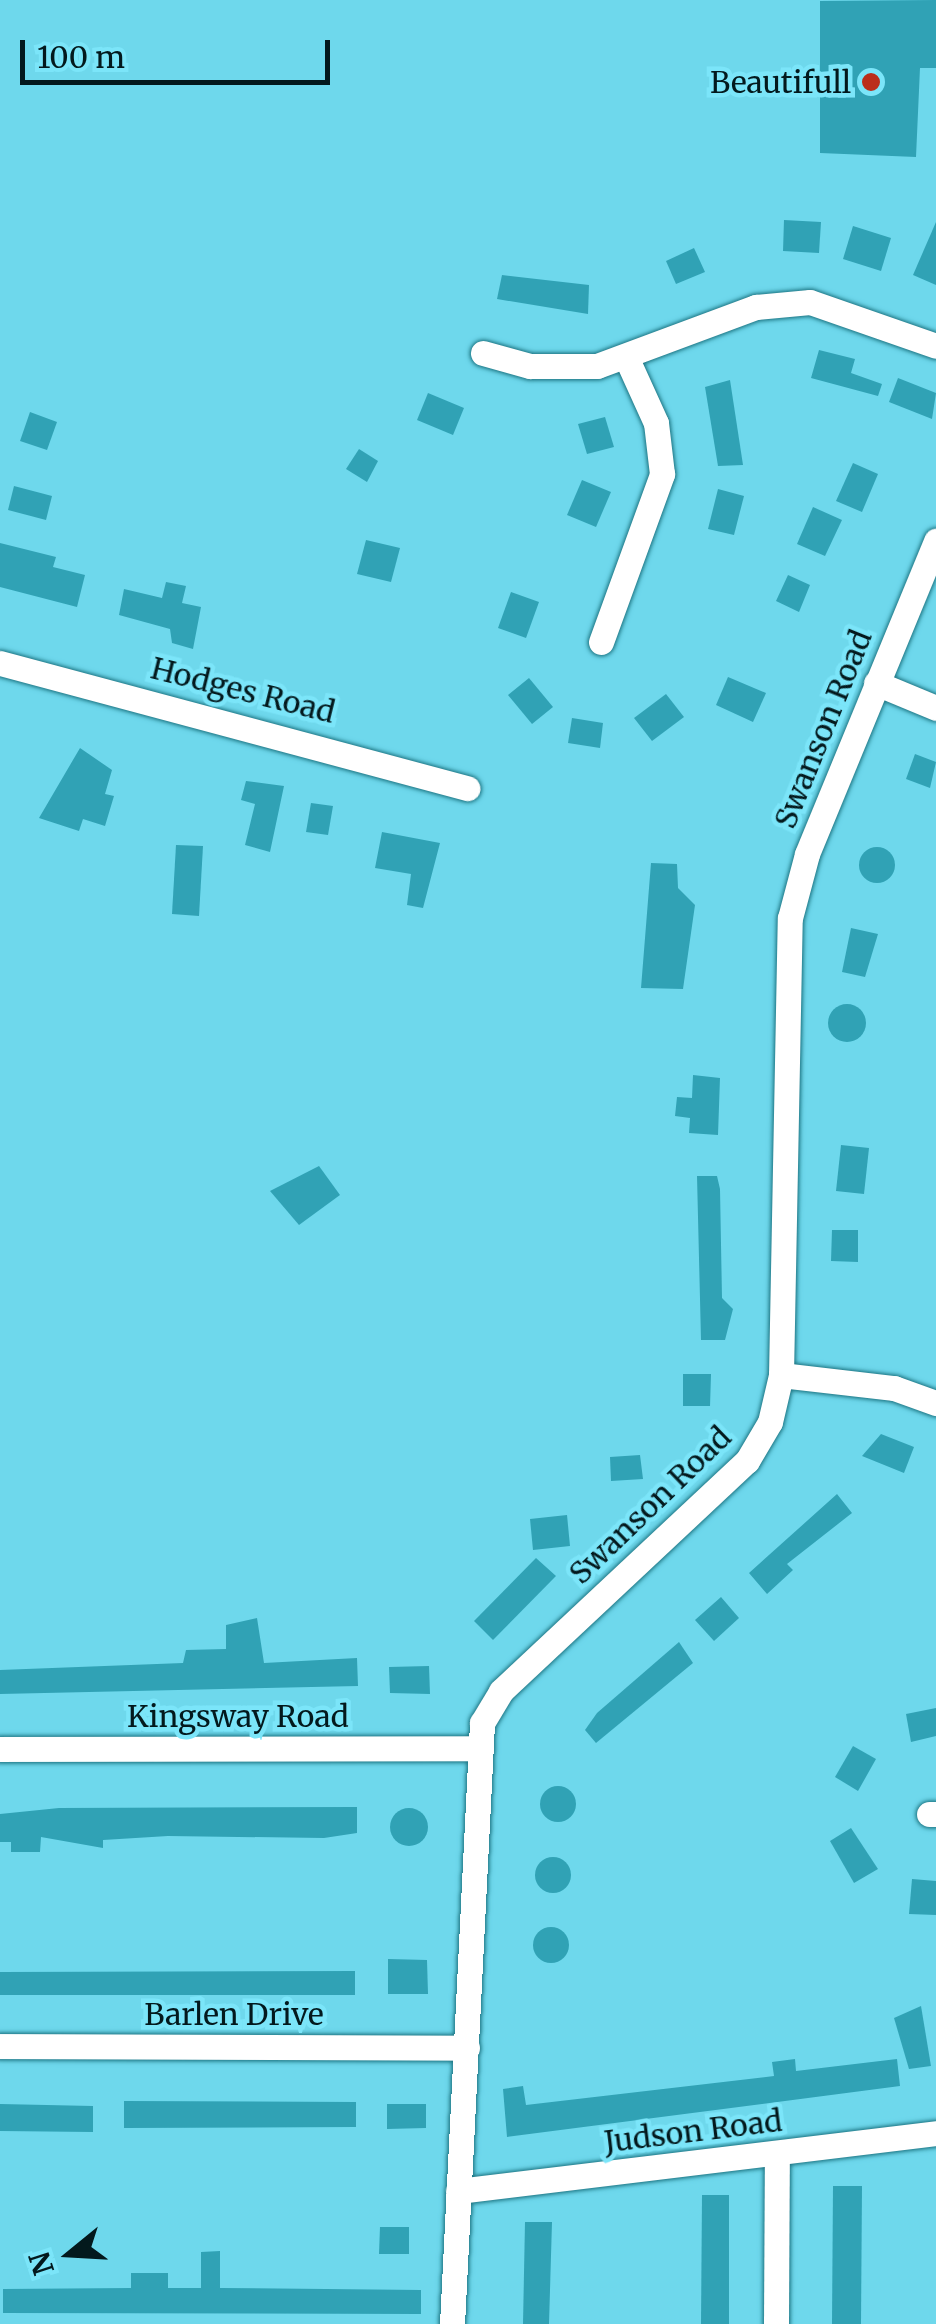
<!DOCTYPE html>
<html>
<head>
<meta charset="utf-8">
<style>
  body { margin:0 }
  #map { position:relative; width:936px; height:2324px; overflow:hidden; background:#6ed8ec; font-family:Merriweather,serif }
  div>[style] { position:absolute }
  .building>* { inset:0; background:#30a2b5 }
  .round { border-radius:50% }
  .roads { filter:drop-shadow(0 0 2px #1d7583) drop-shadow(0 0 2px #1d7583) }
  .minor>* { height:25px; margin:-12.5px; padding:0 12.5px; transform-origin:12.5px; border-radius:12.5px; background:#fff }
  .dots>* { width:28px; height:28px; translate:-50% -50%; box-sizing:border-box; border:5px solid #7be5f9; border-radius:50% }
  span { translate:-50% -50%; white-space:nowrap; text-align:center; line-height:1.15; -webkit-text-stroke:9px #7be5f9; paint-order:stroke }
  .poi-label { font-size:30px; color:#03191d }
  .right { translate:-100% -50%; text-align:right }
  .street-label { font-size:30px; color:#03191d }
  .north { position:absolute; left:20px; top:2204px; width:100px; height:100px; -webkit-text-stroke:8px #7be5f9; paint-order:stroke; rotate:252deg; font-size:28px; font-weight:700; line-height:40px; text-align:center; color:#03191d }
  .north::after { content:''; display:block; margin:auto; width:35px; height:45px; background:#03191d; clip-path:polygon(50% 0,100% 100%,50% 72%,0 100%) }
  .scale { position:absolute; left:20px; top:40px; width:310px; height:45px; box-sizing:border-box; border:5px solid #03191d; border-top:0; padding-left:12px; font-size:30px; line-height:35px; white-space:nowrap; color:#03191d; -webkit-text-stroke:8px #7be5f9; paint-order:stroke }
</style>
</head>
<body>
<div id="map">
  <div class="building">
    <i style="clip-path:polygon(936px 0,936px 68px,920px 68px,916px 157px,820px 153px,820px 1px)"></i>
    <i style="clip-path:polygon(784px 220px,821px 222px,819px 253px,783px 251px)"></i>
    <i style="clip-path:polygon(936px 222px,936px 285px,913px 275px)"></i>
    <i style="clip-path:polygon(853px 226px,891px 238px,881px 271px,843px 259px)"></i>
    <i style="clip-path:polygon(694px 248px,705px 272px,676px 284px,666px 261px)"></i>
    <i style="clip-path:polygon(502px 275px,589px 285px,588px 314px,497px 299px)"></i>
    <i style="clip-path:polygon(819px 350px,855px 359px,851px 373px,882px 384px,878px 396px,811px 378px)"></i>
    <i style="clip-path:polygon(898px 378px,936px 393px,932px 419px,889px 402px)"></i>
    <i style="clip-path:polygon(730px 380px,743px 465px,718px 466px,705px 387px)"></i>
    <i style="clip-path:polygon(428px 393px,464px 408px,453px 435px,417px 420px)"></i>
    <i style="clip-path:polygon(30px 412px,57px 422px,47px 450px,20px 441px)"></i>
    <i style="clip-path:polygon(605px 417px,614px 447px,587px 454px,578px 424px)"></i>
    <i style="clip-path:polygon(359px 449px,378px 461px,367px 482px,346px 469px)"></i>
    <i style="clip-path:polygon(853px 463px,878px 474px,862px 512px,836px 501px)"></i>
    <i style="clip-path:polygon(582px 480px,611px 492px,596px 527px,567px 515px)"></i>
    <i style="clip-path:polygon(14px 486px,52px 496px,46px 520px,8px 510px)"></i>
    <i style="clip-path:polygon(718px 489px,744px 496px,734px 535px,708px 529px)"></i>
    <i style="clip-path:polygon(813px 507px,842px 520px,825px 556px,797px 544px)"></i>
    <i style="clip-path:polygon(366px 540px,400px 548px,391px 582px,357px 574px)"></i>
    <i style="clip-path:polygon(0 543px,56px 557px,53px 567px,85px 575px,77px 607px,0 587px)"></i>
    <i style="clip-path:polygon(788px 575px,810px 585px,799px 612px,776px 601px)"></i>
    <i style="clip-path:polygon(166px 582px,186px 586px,182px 603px,201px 607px,193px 649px,172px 643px,170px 629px,119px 615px,124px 589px,162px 598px)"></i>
    <i style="clip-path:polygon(511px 592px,539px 602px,526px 638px,498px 628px)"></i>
    <i style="clip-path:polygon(728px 677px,766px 693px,753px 722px,716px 705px)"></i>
    <i style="clip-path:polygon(529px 678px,553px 707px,532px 724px,508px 695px)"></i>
    <i style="clip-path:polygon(666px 694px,684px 717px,652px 741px,634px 718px)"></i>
    <i style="clip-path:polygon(572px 718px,603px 723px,600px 748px,568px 743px)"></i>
    <i style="clip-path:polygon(80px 748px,112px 770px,105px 794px,114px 796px,105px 826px,83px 819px,79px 831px,39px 818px)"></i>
    <i style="clip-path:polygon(915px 754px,936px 762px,930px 788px,906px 779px)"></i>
    <i style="clip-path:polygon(246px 781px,284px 786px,270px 852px,245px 845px,255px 804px,241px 800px)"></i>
    <i style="clip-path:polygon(311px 803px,333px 806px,328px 835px,306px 832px)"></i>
    <i style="clip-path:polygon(382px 832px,440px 843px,423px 908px,407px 905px,411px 874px,375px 868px)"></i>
    <i style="clip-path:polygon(176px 845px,203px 846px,199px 916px,172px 914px)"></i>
    <i class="round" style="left:859px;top:847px;width:36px;height:36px"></i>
    <i style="clip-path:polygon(651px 863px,677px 864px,678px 888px,695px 905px,683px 989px,641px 988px)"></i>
    <i style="clip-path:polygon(851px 928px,878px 934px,865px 977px,842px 972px)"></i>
    <i class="round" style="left:828px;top:1004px;width:38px;height:38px"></i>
    <i style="clip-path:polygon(693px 1075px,720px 1078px,718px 1135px,689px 1133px,690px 1118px,675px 1116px,677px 1097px,692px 1098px)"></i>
    <i style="clip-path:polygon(841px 1145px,869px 1148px,864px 1194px,836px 1191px)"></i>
    <i style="clip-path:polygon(319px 1166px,340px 1195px,299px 1225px,270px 1191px)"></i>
    <i style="clip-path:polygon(697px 1176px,717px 1176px,720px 1189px,722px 1298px,733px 1309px,725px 1340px,701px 1340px)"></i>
    <i style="clip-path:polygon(832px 1230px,858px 1230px,858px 1262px,831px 1261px)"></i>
    <i style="clip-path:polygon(683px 1374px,711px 1374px,710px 1406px,683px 1406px)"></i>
    <i style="clip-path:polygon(881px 1434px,914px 1447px,904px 1473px,862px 1456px)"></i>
    <i style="clip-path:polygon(640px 1455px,643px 1479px,611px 1481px,610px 1457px)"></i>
    <i style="clip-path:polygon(837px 1494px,852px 1513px,787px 1564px,793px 1570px,767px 1594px,749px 1573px)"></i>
    <i style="clip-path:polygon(567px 1515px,570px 1546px,533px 1550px,530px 1519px)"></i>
    <i style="clip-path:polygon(536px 1558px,556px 1576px,493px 1640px,474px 1621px)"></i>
    <i style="clip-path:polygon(721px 1597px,739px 1618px,714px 1641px,695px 1620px)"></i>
    <i style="clip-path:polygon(257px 1618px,264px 1663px,357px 1658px,358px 1686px,0 1694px,0 1670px,183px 1663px,186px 1650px,226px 1649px,226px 1625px)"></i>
    <i style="clip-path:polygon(679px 1642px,693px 1663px,596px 1743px,585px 1730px,597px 1713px)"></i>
    <i style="clip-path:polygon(429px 1666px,430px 1694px,390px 1693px,389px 1667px)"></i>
    <i style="clip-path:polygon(936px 1708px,936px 1736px,911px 1742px,906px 1714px)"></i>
    <i style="clip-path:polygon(853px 1746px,876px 1759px,858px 1791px,835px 1777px)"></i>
    <i class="round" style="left:540px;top:1786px;width:36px;height:36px"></i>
    <i style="clip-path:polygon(357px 1807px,357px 1833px,324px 1838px,168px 1836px,103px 1840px,103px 1848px,41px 1837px,40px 1852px,11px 1852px,11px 1842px,0 1842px,0 1814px,59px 1808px)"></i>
    <i class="round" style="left:390px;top:1808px;width:38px;height:38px"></i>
    <i style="clip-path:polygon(851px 1828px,878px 1869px,854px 1883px,830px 1841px)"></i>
    <i class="round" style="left:535px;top:1857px;width:36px;height:36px"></i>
    <i style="clip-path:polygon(912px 1879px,936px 1881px,936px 1915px,909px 1914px)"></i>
    <i class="round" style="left:533px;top:1927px;width:36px;height:36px"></i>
    <i style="clip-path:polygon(388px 1959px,427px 1960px,428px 1994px,388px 1994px)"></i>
    <i style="clip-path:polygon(355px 1971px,355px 1995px,0 1995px,0 1972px)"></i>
    <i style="clip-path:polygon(921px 2006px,931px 2066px,909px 2069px,894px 2018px)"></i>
    <i style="clip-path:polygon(795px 2059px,796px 2071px,897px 2059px,900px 2086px,507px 2137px,503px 2089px,523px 2086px,526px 2105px,774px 2076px,772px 2062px)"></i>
    <i style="clip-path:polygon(124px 2101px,356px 2102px,356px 2127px,124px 2128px)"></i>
    <i style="clip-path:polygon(0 2104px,93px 2106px,93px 2132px,0 2131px)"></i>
    <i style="clip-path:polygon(387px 2104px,426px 2104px,426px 2128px,387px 2129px)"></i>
    <i style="clip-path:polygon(833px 2186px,862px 2186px,861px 2324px,832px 2324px)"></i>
    <i style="clip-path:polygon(702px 2195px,729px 2195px,729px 2324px,701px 2324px)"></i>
    <i style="clip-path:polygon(525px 2222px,552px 2222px,549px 2324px,523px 2324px)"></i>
    <i style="clip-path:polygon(380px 2227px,409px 2227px,409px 2254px,379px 2254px)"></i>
    <i style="clip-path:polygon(220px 2251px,220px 2288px,421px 2290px,421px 2314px,3px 2313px,3px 2289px,131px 2288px,131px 2273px,168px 2273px,168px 2288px,201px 2288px,201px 2252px)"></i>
  </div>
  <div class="roads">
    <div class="minor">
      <i style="left:483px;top:353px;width:49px;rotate:15.5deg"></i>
      <i style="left:530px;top:366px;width:67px"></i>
      <i style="left:597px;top:366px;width:170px;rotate:-20.4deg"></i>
      <i style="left:756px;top:307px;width:54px;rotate:-5.3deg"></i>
      <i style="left:810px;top:302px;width:133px;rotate:19.2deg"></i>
      <i style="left:601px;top:642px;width:179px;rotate:-70deg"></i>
      <i style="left:662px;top:474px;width:51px;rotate:-96.7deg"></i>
      <i style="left:656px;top:423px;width:70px;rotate:-114.4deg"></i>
      <i style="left:0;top:663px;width:484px;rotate:15deg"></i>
      <i style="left:876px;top:683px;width:65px;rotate:22.6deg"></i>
      <i style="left:781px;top:1375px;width:114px;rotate:6.6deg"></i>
      <i style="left:894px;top:1388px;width:45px;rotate:19.7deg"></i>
      <i style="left:0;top:1749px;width:477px;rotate:-0.1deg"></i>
      <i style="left:929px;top:1814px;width:7px"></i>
      <i style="left:0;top:2046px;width:467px;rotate:0.2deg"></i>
      <i style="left:458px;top:2191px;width:482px;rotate:-6.9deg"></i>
      <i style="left:452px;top:2324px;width:602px;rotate:-87.14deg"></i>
      <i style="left:482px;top:1723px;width:37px;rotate:-59deg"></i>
      <i style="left:501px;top:1691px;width:337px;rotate:-43.1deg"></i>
      <i style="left:747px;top:1461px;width:45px;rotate:-59.5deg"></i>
      <i style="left:770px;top:1422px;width:48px;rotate:-76.8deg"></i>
      <i style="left:781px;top:1375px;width:457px;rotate:-88.9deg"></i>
      <i style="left:790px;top:918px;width:66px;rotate:-75.1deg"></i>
      <i style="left:807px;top:854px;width:339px;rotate:-67.6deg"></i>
      <i style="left:776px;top:2324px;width:170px;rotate:-89.7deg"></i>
    </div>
  </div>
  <div class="dots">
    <i style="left:871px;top:82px;background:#bb2e1b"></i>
  </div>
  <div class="poi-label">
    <span class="right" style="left:851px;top:82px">Beautifull</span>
  </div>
  <div class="street-label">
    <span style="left:243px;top:690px;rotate:14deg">Hodges Road</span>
    <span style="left:823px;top:729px;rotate:-68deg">Swanson Road</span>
    <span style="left:650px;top:1505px;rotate:-44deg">Swanson Road</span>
    <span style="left:238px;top:1716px">Kingsway Road</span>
    <span style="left:234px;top:2014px">Barlen Drive</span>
    <span style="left:693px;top:2131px;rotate:-7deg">Judson Road</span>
  </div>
  <div class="north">N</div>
  <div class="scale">100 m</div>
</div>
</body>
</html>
